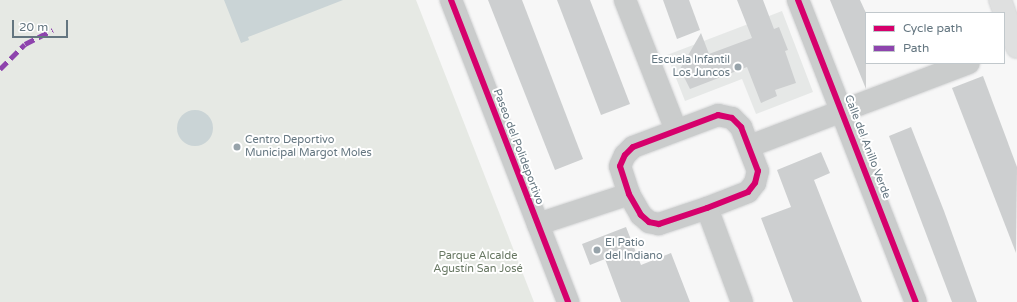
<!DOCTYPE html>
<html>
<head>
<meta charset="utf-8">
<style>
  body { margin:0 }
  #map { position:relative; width:1017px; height:302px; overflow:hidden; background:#f7f7f7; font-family:"Varela Round",sans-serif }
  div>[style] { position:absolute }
  .built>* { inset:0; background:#e6e8e7 }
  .green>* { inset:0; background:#e6e9e4 }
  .water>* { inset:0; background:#cad4d6 }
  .round { border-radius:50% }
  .building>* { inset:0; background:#cdcfd0 }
  .roads { filter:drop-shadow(0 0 1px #d3d4d5) drop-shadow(0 0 1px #d3d4d5) }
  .minor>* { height:22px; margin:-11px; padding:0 11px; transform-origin:11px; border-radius:11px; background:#cacccc }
  .secondary>* { height:22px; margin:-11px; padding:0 11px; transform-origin:11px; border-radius:11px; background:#dfe0e0 }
  .quiet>* { height:5px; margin-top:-2.5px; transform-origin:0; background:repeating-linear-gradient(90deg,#8e44ad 0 10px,transparent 0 15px) }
  .cycleway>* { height:6px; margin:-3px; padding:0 3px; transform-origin:3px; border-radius:3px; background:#d6006c }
  .dots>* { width:11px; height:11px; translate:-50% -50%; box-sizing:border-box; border:2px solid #fff; border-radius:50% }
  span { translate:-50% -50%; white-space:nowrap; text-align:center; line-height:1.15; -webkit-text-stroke:4px #fff; paint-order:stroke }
  .poi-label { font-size:11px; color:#647680 }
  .right { translate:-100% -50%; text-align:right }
  .left { translate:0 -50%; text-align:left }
  .street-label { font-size:11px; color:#647680 }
  .park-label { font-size:11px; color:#687863 }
  .legend { position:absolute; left:865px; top:12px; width:140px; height:52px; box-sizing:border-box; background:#fff; border:1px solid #c1c8cc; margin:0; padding:5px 7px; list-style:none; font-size:12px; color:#647680 }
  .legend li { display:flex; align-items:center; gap:8px; height:20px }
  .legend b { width:20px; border:1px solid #c1c8cc }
  .scale { position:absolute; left:12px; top:20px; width:56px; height:18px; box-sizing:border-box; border:2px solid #647680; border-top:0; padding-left:5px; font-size:12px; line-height:14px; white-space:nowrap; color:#647680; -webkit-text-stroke:3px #fff; paint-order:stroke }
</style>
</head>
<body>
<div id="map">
  <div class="built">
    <i style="clip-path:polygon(782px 11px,813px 92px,756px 114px,742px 79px,685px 101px,667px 55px)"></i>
  </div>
  <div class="green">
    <i style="clip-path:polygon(0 0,416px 0,534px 302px,0 302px)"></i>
  </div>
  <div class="water">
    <i style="clip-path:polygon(224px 0,343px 0,248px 37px,249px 40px,241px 43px)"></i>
    <i class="round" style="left:177px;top:110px;width:36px;height:36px"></i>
  </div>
  <div class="building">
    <i style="clip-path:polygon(488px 0,522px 0,583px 159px,555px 170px)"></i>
    <i style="clip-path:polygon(557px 0,590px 0,630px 104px,601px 115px)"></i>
    <i style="clip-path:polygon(663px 0,689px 0,700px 30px,677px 39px)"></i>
    <i style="clip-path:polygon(737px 0,763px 0,774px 29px,779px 27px,788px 50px,785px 51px,796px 83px,775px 90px,777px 96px,761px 103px,747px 67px,690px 89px,680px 69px,701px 33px,709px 54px,752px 38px)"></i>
    <i style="clip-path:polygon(830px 0,860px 0,866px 13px,866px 89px)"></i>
    <i style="clip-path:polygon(983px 76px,1017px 167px,1016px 253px,952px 88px)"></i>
    <i style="clip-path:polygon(911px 127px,944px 211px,977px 302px,952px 302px,889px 136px)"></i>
    <i style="clip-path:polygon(821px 152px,830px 173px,814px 180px,862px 302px,793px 302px,761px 218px,791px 207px,777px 170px)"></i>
    <i style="clip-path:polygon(626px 227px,641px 265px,671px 253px,690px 302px,621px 302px,605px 259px,590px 265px,582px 244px)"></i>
  </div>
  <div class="roads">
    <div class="minor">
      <i style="left:451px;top:0;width:324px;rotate:68.8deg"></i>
      <i style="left:625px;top:0;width:140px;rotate:68.6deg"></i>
      <i style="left:798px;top:0;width:324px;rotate:68.7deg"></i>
      <i style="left:718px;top:115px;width:14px;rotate:12deg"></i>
      <i style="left:732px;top:118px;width:13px;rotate:45deg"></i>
      <i style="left:741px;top:127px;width:47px;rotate:68.9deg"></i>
      <i style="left:758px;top:171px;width:12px;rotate:104deg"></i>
      <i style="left:755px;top:183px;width:11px;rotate:128deg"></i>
      <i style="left:748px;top:192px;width:44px;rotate:158.7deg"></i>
      <i style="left:707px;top:208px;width:51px;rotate:161.6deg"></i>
      <i style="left:659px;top:224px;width:10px;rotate:-169deg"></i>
      <i style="left:649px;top:222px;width:11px;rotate:-139deg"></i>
      <i style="left:641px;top:215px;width:24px;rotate:-120deg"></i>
      <i style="left:629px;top:194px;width:29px;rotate:-108deg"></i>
      <i style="left:620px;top:166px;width:12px;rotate:-66deg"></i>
      <i style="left:625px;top:155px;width:11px;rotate:-45deg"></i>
      <i style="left:633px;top:147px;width:91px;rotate:-20.6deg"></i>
      <i style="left:750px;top:146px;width:234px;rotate:-20.8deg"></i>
      <i style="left:707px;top:208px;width:100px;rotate:69.6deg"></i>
      <i style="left:538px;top:224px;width:96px;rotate:-18.2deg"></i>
    </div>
    <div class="secondary">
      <i style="left:1000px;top:0;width:50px;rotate:70.1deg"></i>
    </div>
  </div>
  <div class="quiet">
    <i style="left:0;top:69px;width:35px;rotate:-45deg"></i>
    <i style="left:25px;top:44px;width:31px;rotate:-27deg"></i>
  </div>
  <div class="cycleway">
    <i style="left:451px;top:0;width:324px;rotate:68.8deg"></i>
    <i style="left:798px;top:0;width:324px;rotate:68.7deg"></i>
    <i style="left:718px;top:115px;width:14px;rotate:12deg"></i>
    <i style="left:732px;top:118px;width:13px;rotate:45deg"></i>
    <i style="left:741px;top:127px;width:47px;rotate:68.9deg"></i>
    <i style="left:758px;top:171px;width:12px;rotate:104deg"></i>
    <i style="left:755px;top:183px;width:11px;rotate:128deg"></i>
    <i style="left:748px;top:192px;width:44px;rotate:158.7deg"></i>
    <i style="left:707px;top:208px;width:51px;rotate:161.6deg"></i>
    <i style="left:659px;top:224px;width:10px;rotate:-169deg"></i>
    <i style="left:649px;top:222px;width:11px;rotate:-139deg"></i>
    <i style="left:641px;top:215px;width:24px;rotate:-120deg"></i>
    <i style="left:629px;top:194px;width:29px;rotate:-108deg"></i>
    <i style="left:620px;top:166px;width:12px;rotate:-66deg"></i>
    <i style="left:625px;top:155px;width:11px;rotate:-45deg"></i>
    <i style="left:633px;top:147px;width:91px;rotate:-20.6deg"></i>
  </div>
  <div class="dots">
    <i style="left:738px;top:67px;background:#97a3aa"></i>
    <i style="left:237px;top:147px;background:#97a3aa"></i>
    <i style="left:597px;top:250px;background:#97a3aa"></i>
  </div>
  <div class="poi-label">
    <span class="right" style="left:730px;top:67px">Escuela Infantil<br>Los Juncos</span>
    <span class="left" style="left:245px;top:147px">Centro Deportivo<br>Municipal Margot Moles</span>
    <span class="left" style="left:605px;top:250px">El Patio<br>del Indiano</span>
  </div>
  <div class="street-label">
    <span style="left:518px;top:147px;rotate:69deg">Paseo del Polideportivo</span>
    <span style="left:867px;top:147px;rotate:69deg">Calle del Anillo Verde</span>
  </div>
  <div class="park-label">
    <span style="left:478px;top:263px">Parque Alcalde<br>Agustín San José</span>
  </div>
  <ul class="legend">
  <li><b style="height:5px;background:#d6006c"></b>Cycle path</li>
  <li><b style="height:5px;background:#8e44ad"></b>Path</li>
  </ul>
  <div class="scale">20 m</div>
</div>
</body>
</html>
